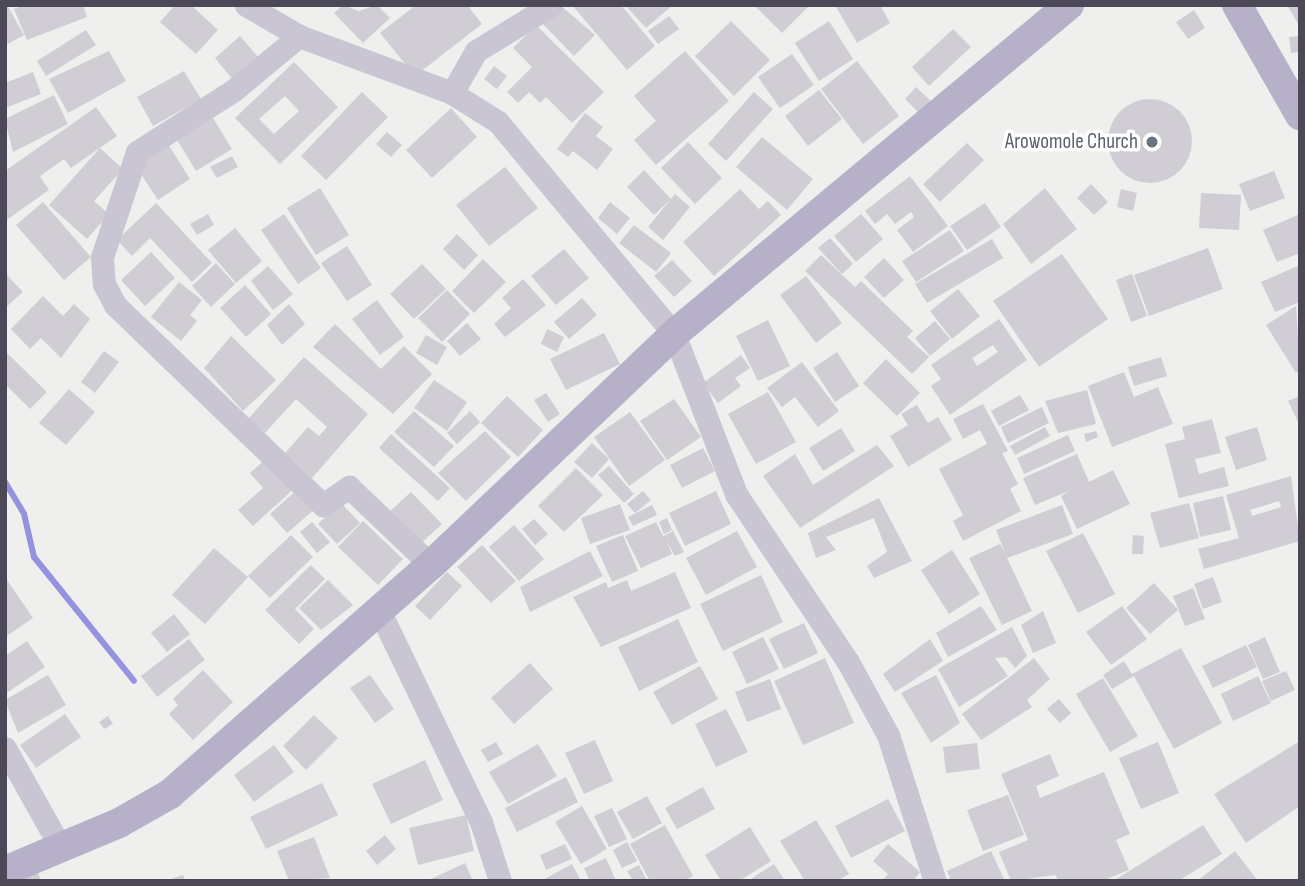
<!DOCTYPE html>
<html>
<head>
<meta charset="utf-8">
<style>
  body { margin:0 }
  #map { position:relative; width:1305px; height:886px; overflow:hidden; background:#efefed; font-family:"Sofia Sans Condensed",sans-serif }
  div>[style] { position:absolute }
  .stream>* { height:6px; margin:-3px; padding:0 3px; transform-origin:3px; border-radius:3px; background:#9493e0 }
  .building>* { inset:0; background:#d1cdd4 }
  .round { border-radius:50% }
  .minor>* { height:23px; margin:-11.5px; padding:0 11.5px; transform-origin:11.5px; border-radius:11.5px; background:#c9c5d2 }
  .major>* { height:30px; margin:-15px; padding:0 15px; transform-origin:15px; border-radius:15px; background:#b7b0c9 }
  .dots>* { width:19px; height:19px; translate:-50% -50%; box-sizing:border-box; border:4px solid #fff; border-radius:50% }
  span { translate:-50% -50%; white-space:nowrap; text-align:center; line-height:1.15; -webkit-text-stroke:7px #fff; paint-order:stroke }
  .worship-label { font-size:21px; color:#5b616d }
  .right { translate:-100% -50%; text-align:right }
  .frame { position:absolute; inset:0; border:7px solid #4c4858; pointer-events:none }
</style>
</head>
<body>
<div id="map">
  <div class="stream">
    <i style="left:5px;top:482px;width:37px;rotate:59deg"></i>
    <i style="left:24px;top:514px;width:44px;rotate:76.9deg"></i>
    <i style="left:34px;top:557px;width:159px;rotate:51.1deg"></i>
  </div>
  <div class="building">
    <i style="clip-path:polygon(7px 5px,24px 35px,8px 44px,5px 39px)"></i>
    <i style="clip-path:polygon(25px 5px,83px 5px,87px 17px,27px 40px,14px 9px)"></i>
    <i style="clip-path:polygon(175px 5px,191px 5px,218px 30px,196px 54px,160px 22px)"></i>
    <i style="clip-path:polygon(343px 5px,359px 11px,377px 5px,390px 18px,363px 43px,334px 13px)"></i>
    <i style="clip-path:polygon(416px 5px,467px 5px,482px 24px,415px 76px,380px 33px)"></i>
    <i style="clip-path:polygon(560px 5px,595px 35px,574px 56px,542px 23px)"></i>
    <i style="clip-path:polygon(572px 5px,621px 5px,655px 46px,627px 70px)"></i>
    <i style="clip-path:polygon(625px 5px,673px 5px,646px 28px)"></i>
    <i style="clip-path:polygon(810px 5px,782px 33px,756px 7px,758px 5px)"></i>
    <i style="clip-path:polygon(835px 5px,880px 5px,890px 23px,857px 43px)"></i>
    <i style="clip-path:polygon(1287px 5px,1300px 5px,1300px 27px)"></i>
    <i style="clip-path:polygon(1194px 10px,1205px 28px,1188px 39px,1176px 22px)"></i>
    <i style="clip-path:polygon(669px 16px,679px 29px,658px 44px,648px 31px)"></i>
    <i style="clip-path:polygon(731px 21px,770px 60px,734px 96px,695px 56px)"></i>
    <i style="clip-path:polygon(829px 21px,853px 59px,819px 81px,795px 43px)"></i>
    <i style="clip-path:polygon(536px 25px,604px 92px,572px 123px,546px 97px,540px 103px,529px 92px,518px 103px,507px 92px,532px 67px,513px 48px)"></i>
    <i style="clip-path:polygon(953px 29px,971px 47px,929px 86px,912px 67px)"></i>
    <i style="clip-path:polygon(86px 30px,96px 45px,46px 76px,37px 61px)"></i>
    <i style="clip-path:polygon(240px 36px,260px 59px,234px 81px,215px 58px)"></i>
    <i style="clip-path:polygon(1300px 36px,1300px 52px,1291px 53px,1289px 37px)"></i>
    <i style="clip-path:polygon(109px 51px,126px 81px,68px 113px,49px 79px)"></i>
    <i style="clip-path:polygon(685px 51px,729px 101px,656px 165px,634px 140px,656px 121px,634px 96px)"></i>
    <i style="clip-path:polygon(792px 54px,814px 85px,780px 108px,758px 77px)"></i>
    <i style="clip-path:polygon(857px 61px,899px 116px,863px 144px,821px 89px)"></i>
    <i style="clip-path:polygon(evenodd,294px 62px,338px 107px,280px 164px,235px 118px,294px 62px,285px 96px,299px 111px,274px 134px,259px 119px,285px 96px)"></i>
    <i style="clip-path:polygon(494px 66px,507px 76px,497px 89px,484px 79px)"></i>
    <i style="clip-path:polygon(184px 71px,201px 99px,153px 126px,137px 97px)"></i>
    <i style="clip-path:polygon(33px 72px,41px 94px,5px 108px,5px 83px)"></i>
    <i style="clip-path:polygon(916px 87px,933px 103px,921px 115px,905px 99px)"></i>
    <i style="clip-path:polygon(819px 90px,842px 119px,808px 146px,785px 116px)"></i>
    <i style="clip-path:polygon(362px 92px,388px 117px,326px 180px,301px 156px)"></i>
    <i style="clip-path:polygon(754px 92px,773px 109px,726px 161px,708px 144px)"></i>
    <i style="clip-path:polygon(54px 95px,68px 124px,13px 152px,5px 119px)"></i>
    <i class="round" style="left:1108px;top:99px;width:84px;height:84px"></i>
    <i style="clip-path:polygon(96px 107px,117px 136px,71px 168px,64px 159px,40px 176px,49px 190px,5px 221px,5px 171px)"></i>
    <i style="clip-path:polygon(451px 108px,477px 137px,432px 178px,406px 150px)"></i>
    <i style="clip-path:polygon(585px 113px,603px 127px,596px 136px,613px 149px,597px 170px,573px 151px,568px 157px,557px 149px)"></i>
    <i style="clip-path:polygon(213px 118px,232px 149px,196px 171px,177px 140px)"></i>
    <i style="clip-path:polygon(387px 132px,402px 145px,391px 157px,376px 144px)"></i>
    <i style="clip-path:polygon(762px 137px,813px 179px,787px 210px,736px 167px)"></i>
    <i style="clip-path:polygon(688px 142px,722px 178px,695px 204px,661px 168px)"></i>
    <i style="clip-path:polygon(967px 143px,984px 160px,940px 202px,923px 184px)"></i>
    <i style="clip-path:polygon(168px 144px,190px 179px,158px 200px,135px 165px)"></i>
    <i style="clip-path:polygon(100px 148px,123px 169px,94px 201px,109px 214px,87px 239px,49px 205px)"></i>
    <i style="clip-path:polygon(232px 156px,238px 167px,217px 178px,210px 167px)"></i>
    <i style="clip-path:polygon(505px 167px,538px 208px,489px 246px,456px 205px)"></i>
    <i style="clip-path:polygon(644px 170px,671px 199px,654px 215px,627px 187px)"></i>
    <i style="clip-path:polygon(1274px 171px,1285px 198px,1250px 211px,1239px 184px)"></i>
    <i style="clip-path:polygon(910px 176px,948px 226px,913px 252px,897px 230px,914px 217px,911px 212px,895px 224px,887px 214px,875px 224px,865px 211px)"></i>
    <i style="clip-path:polygon(1091px 184px,1108px 202px,1094px 215px,1077px 198px)"></i>
    <i style="clip-path:polygon(320px 188px,349px 235px,316px 255px,287px 208px)"></i>
    <i style="clip-path:polygon(1045px 188px,1077px 229px,1031px 264px,1003px 224px)"></i>
    <i style="clip-path:polygon(740px 189px,759px 209px,768px 201px,781px 215px,714px 276px,683px 242px)"></i>
    <i style="clip-path:polygon(1121px 189px,1137px 193px,1133px 211px,1117px 207px)"></i>
    <i style="clip-path:polygon(1201px 193px,1241px 195px,1239px 230px,1199px 228px)"></i>
    <i style="clip-path:polygon(675px 194px,690px 207px,663px 240px,648px 227px)"></i>
    <i style="clip-path:polygon(43px 202px,91px 257px,64px 280px,16px 225px)"></i>
    <i style="clip-path:polygon(610px 202px,630px 218px,617px 234px,598px 218px)"></i>
    <i style="clip-path:polygon(156px 203px,212px 263px,192px 282px,150px 238px,132px 256px,117px 240px)"></i>
    <i style="clip-path:polygon(985px 203px,1001px 227px,967px 250px,950px 226px)"></i>
    <i style="clip-path:polygon(208px 214px,214px 225px,197px 235px,190px 224px)"></i>
    <i style="clip-path:polygon(284px 214px,321px 268px,298px 284px,261px 230px)"></i>
    <i style="clip-path:polygon(861px 214px,883px 239px,856px 262px,834px 236px)"></i>
    <i style="clip-path:polygon(1300px 214px,1300px 253px,1277px 262px,1263px 230px)"></i>
    <i style="clip-path:polygon(634px 225px,671px 253px,656px 272px,619px 243px)"></i>
    <i style="clip-path:polygon(235px 228px,262px 261px,236px 283px,208px 250px)"></i>
    <i style="clip-path:polygon(950px 230px,964px 251px,916px 282px,902px 261px)"></i>
    <i style="clip-path:polygon(457px 234px,478px 255px,464px 270px,443px 249px)"></i>
    <i style="clip-path:polygon(830px 238px,853px 264px,842px 274px,818px 248px)"></i>
    <i style="clip-path:polygon(992px 239px,1003px 258px,927px 303px,915px 284px)"></i>
    <i style="clip-path:polygon(347px 246px,372px 285px,347px 301px,321px 263px)"></i>
    <i style="clip-path:polygon(1208px 248px,1223px 289px,1149px 316px,1134px 275px)"></i>
    <i style="clip-path:polygon(564px 249px,589px 278px,556px 305px,531px 276px)"></i>
    <i style="clip-path:polygon(151px 252px,175px 278px,145px 306px,121px 280px)"></i>
    <i style="clip-path:polygon(1062px 254px,1108px 319px,1039px 367px,993px 301px)"></i>
    <i style="clip-path:polygon(821px 255px,855px 287px,861px 281px,913px 331px,907px 337px,929px 357px,912px 374px,805px 271px)"></i>
    <i style="clip-path:polygon(884px 258px,904px 280px,884px 298px,864px 277px)"></i>
    <i style="clip-path:polygon(483px 259px,506px 282px,474px 313px,452px 291px)"></i>
    <i style="clip-path:polygon(672px 260px,692px 281px,674px 297px,654px 276px)"></i>
    <i style="clip-path:polygon(216px 263px,235px 284px,211px 307px,192px 286px)"></i>
    <i style="clip-path:polygon(422px 264px,446px 289px,414px 319px,390px 294px)"></i>
    <i style="clip-path:polygon(1300px 265px,1300px 302px,1275px 312px,1261px 282px)"></i>
    <i style="clip-path:polygon(268px 266px,293px 294px,273px 310px,251px 281px)"></i>
    <i style="clip-path:polygon(5px 273px,23px 292px,5px 308px)"></i>
    <i style="clip-path:polygon(1132px 274px,1147px 316px,1131px 322px,1116px 280px)"></i>
    <i style="clip-path:polygon(806px 276px,842px 323px,816px 343px,780px 295px)"></i>
    <i style="clip-path:polygon(523px 279px,546px 305px,505px 337px,494px 324px,511px 308px,502px 298px)"></i>
    <i style="clip-path:polygon(179px 282px,202px 300px,190px 315px,197px 321px,181px 341px,151px 317px)"></i>
    <i style="clip-path:polygon(245px 285px,271px 314px,246px 337px,220px 308px)"></i>
    <i style="clip-path:polygon(958px 289px,980px 316px,952px 339px,930px 311px)"></i>
    <i style="clip-path:polygon(447px 290px,470px 314px,442px 342px,418px 318px)"></i>
    <i style="clip-path:polygon(43px 296px,63px 316px,74px 304px,90px 319px,61px 358px,41px 338px,30px 349px,11px 329px)"></i>
    <i style="clip-path:polygon(582px 298px,597px 315px,569px 339px,554px 322px)"></i>
    <i style="clip-path:polygon(377px 300px,404px 337px,380px 355px,352px 319px)"></i>
    <i style="clip-path:polygon(289px 304px,305px 324px,282px 345px,267px 325px)"></i>
    <i style="clip-path:polygon(1296px 306px,1300px 370px,1296px 373px,1266px 325px)"></i>
    <i style="clip-path:polygon(evenodd,999px 319px,1027px 360px,950px 415px,931px 386px,941px 379px,931px 365px,999px 319px,993px 345px,998px 352px,977px 366px,972px 358px,993px 345px)"></i>
    <i style="clip-path:polygon(768px 320px,790px 366px,758px 381px,736px 336px)"></i>
    <i style="clip-path:polygon(935px 321px,950px 339px,930px 356px,915px 338px)"></i>
    <i style="clip-path:polygon(467px 323px,481px 339px,460px 356px,447px 341px)"></i>
    <i style="clip-path:polygon(335px 324px,381px 369px,404px 346px,432px 374px,393px 414px,313px 347px)"></i>
    <i style="clip-path:polygon(547px 329px,564px 337px,557px 352px,541px 344px)"></i>
    <i style="clip-path:polygon(604px 333px,620px 364px,566px 390px,550px 359px)"></i>
    <i style="clip-path:polygon(426px 335px,447px 347px,437px 365px,416px 353px)"></i>
    <i style="clip-path:polygon(231px 336px,276px 380px,243px 411px,204px 368px)"></i>
    <i style="clip-path:polygon(5px 351px,47px 392px,30px 409px,5px 384px)"></i>
    <i style="clip-path:polygon(104px 351px,119px 362px,95px 393px,81px 382px)"></i>
    <i style="clip-path:polygon(837px 352px,859px 386px,835px 402px,813px 368px)"></i>
    <i style="clip-path:polygon(741px 355px,750px 368px,735px 378px,741px 386px,718px 403px,703px 383px)"></i>
    <i style="clip-path:polygon(304px 357px,368px 414px,312px 478px,285px 453px,308px 427px,319px 436px,327px 427px,296px 399px,265px 433px,248px 419px)"></i>
    <i style="clip-path:polygon(1161px 357px,1167px 376px,1134px 386px,1128px 367px)"></i>
    <i style="clip-path:polygon(886px 359px,920px 393px,897px 416px,863px 383px)"></i>
    <i style="clip-path:polygon(802px 362px,839px 411px,818px 427px,795px 397px,782px 407px,767px 388px)"></i>
    <i style="clip-path:polygon(1124px 372px,1134px 397px,1158px 387px,1173px 424px,1112px 447px,1088px 386px)"></i>
    <i style="clip-path:polygon(434px 380px,467px 402px,447px 431px,414px 408px)"></i>
    <i style="clip-path:polygon(69px 389px,95px 412px,66px 445px,39px 423px)"></i>
    <i style="clip-path:polygon(1087px 390px,1096px 424px,1058px 433px,1045px 401px)"></i>
    <i style="clip-path:polygon(768px 392px,796px 442px,756px 464px,728px 414px)"></i>
    <i style="clip-path:polygon(546px 393px,560px 414px,548px 422px,534px 400px)"></i>
    <i style="clip-path:polygon(1020px 395px,1029px 410px,999px 426px,991px 411px)"></i>
    <i style="clip-path:polygon(507px 396px,543px 430px,518px 457px,481px 423px)"></i>
    <i style="clip-path:polygon(1300px 396px,1300px 426px,1288px 401px)"></i>
    <i style="clip-path:polygon(674px 399px,701px 437px,667px 460px,640px 421px)"></i>
    <i style="clip-path:polygon(983px 404px,1008px 451px,1002px 453px,1018px 484px,1010px 489px,1021px 511px,963px 541px,953px 521px,963px 515px,939px 469px,987px 444px,980px 430px,963px 439px,953px 419px)"></i>
    <i style="clip-path:polygon(917px 405px,928px 423px,938px 417px,952px 440px,908px 467px,890px 436px,908px 425px,901px 414px)"></i>
    <i style="clip-path:polygon(1042px 407px,1049px 423px,1008px 443px,1001px 427px)"></i>
    <i style="clip-path:polygon(414px 411px,454px 446px,434px 467px,394px 432px)"></i>
    <i style="clip-path:polygon(470px 411px,480px 422px,457px 444px,447px 433px)"></i>
    <i style="clip-path:polygon(630px 412px,665px 460px,629px 486px,594px 437px)"></i>
    <i style="clip-path:polygon(1212px 419px,1221px 453px,1195px 459px,1199px 474px,1224px 467px,1229px 486px,1179px 498px,1165px 444px,1185px 439px,1182px 427px)"></i>
    <i style="clip-path:polygon(1045px 427px,1050px 436px,1015px 455px,1010px 446px)"></i>
    <i style="clip-path:polygon(1257px 427px,1267px 460px,1236px 470px,1225px 437px)"></i>
    <i style="clip-path:polygon(841px 428px,855px 451px,823px 471px,809px 448px)"></i>
    <i style="clip-path:polygon(485px 431px,511px 457px,466px 501px,438px 473px)"></i>
    <i style="clip-path:polygon(1096px 431px,1098px 437px,1086px 442px,1084px 434px)"></i>
    <i style="clip-path:polygon(391px 434px,450px 488px,438px 501px,379px 448px)"></i>
    <i style="clip-path:polygon(1068px 435px,1075px 451px,1024px 474px,1017px 458px)"></i>
    <i style="clip-path:polygon(592px 443px,609px 459px,592px 478px,574px 462px)"></i>
    <i style="clip-path:polygon(877px 445px,894px 466px,800px 528px,763px 476px,795px 454px,813px 485px)"></i>
    <i style="clip-path:polygon(703px 448px,715px 471px,682px 488px,670px 465px)"></i>
    <i style="clip-path:polygon(1077px 454px,1089px 482px,1113px 470px,1130px 504px,1077px 529px,1061px 496px,1071px 490px,1035px 505px,1023px 478px)"></i>
    <i style="clip-path:polygon(270px 455px,298px 485px,253px 526px,238px 510px,263px 488px,250px 473px)"></i>
    <i style="clip-path:polygon(609px 466px,634px 494px,624px 503px,598px 475px)"></i>
    <i style="clip-path:polygon(576px 468px,603px 495px,564px 532px,538px 506px)"></i>
    <i style="clip-path:polygon(evenodd,1291px 476px,1300px 541px,1204px 569px,1198px 549px,1239px 538px,1226px 495px,1291px 476px,1279px 501px,1281px 507px,1252px 516px,1250px 510px,1279px 501px)"></i>
    <i style="clip-path:polygon(298px 489px,315px 509px,287px 533px,270px 514px)"></i>
    <i style="clip-path:polygon(643px 491px,651px 500px,635px 513px,627px 504px)"></i>
    <i style="clip-path:polygon(716px 491px,731px 524px,685px 546px,669px 513px)"></i>
    <i style="clip-path:polygon(411px 492px,442px 524px,418px 546px,387px 514px)"></i>
    <i style="clip-path:polygon(1223px 496px,1231px 530px,1200px 537px,1193px 503px)"></i>
    <i style="clip-path:polygon(879px 498px,912px 561px,874px 578px,867px 566px,887px 552px,874px 518px,826px 537px,836px 550px,816px 558px,808px 533px)"></i>
    <i style="clip-path:polygon(341px 503px,360px 523px,337px 544px,318px 524px)"></i>
    <i style="clip-path:polygon(1189px 503px,1199px 538px,1160px 548px,1150px 513px)"></i>
    <i style="clip-path:polygon(620px 504px,630px 530px,590px 544px,581px 518px)"></i>
    <i style="clip-path:polygon(652px 505px,657px 515px,633px 526px,628px 517px)"></i>
    <i style="clip-path:polygon(1062px 505px,1073px 534px,1007px 558px,1032px 611px,1002px 625px,969px 558px,1000px 544px,1005px 553px,996px 530px)"></i>
    <i style="clip-path:polygon(667px 518px,672px 530px,664px 534px,659px 522px)"></i>
    <i style="clip-path:polygon(534px 519px,548px 534px,535px 545px,522px 529px)"></i>
    <i style="clip-path:polygon(363px 521px,403px 559px,378px 585px,338px 547px)"></i>
    <i style="clip-path:polygon(312px 522px,330px 542px,317px 553px,300px 532px)"></i>
    <i style="clip-path:polygon(656px 522px,663px 536px,673px 531px,684px 552px,675px 556px,666px 540px,672px 554px,641px 568px,625px 536px)"></i>
    <i style="clip-path:polygon(514px 525px,544px 559px,519px 581px,489px 547px)"></i>
    <i style="clip-path:polygon(737px 531px,757px 567px,706px 595px,686px 558px)"></i>
    <i style="clip-path:polygon(1083px 533px,1115px 594px,1078px 613px,1046px 551px)"></i>
    <i style="clip-path:polygon(291px 535px,313px 557px,270px 598px,248px 576px)"></i>
    <i style="clip-path:polygon(623px 535px,638px 571px,612px 582px,596px 546px)"></i>
    <i style="clip-path:polygon(1133px 535px,1144px 536px,1143px 554px,1132px 554px)"></i>
    <i style="clip-path:polygon(482px 545px,516px 581px,491px 603px,457px 567px)"></i>
    <i style="clip-path:polygon(214px 548px,248px 577px,205px 624px,172px 595px)"></i>
    <i style="clip-path:polygon(952px 550px,980px 594px,949px 614px,921px 570px)"></i>
    <i style="clip-path:polygon(590px 551px,603px 576px,530px 612px,520px 587px)"></i>
    <i style="clip-path:polygon(311px 565px,325px 579px,295px 609px,314px 629px,299px 644px,265px 610px)"></i>
    <i style="clip-path:polygon(447px 572px,462px 586px,430px 620px,415px 606px)"></i>
    <i style="clip-path:polygon(675px 572px,691px 608px,601px 647px,573px 597px,606px 582px,608px 588px,627px 580px,631px 591px)"></i>
    <i style="clip-path:polygon(761px 575px,783px 622px,723px 651px,700px 604px)"></i>
    <i style="clip-path:polygon(5px 577px,33px 618px,5px 637px)"></i>
    <i style="clip-path:polygon(1213px 577px,1222px 602px,1203px 609px,1194px 584px)"></i>
    <i style="clip-path:polygon(328px 580px,353px 605px,321px 630px,299px 608px)"></i>
    <i style="clip-path:polygon(1154px 583px,1178px 610px,1150px 634px,1126px 608px)"></i>
    <i style="clip-path:polygon(1193px 588px,1205px 619px,1185px 626px,1173px 596px)"></i>
    <i style="clip-path:polygon(981px 606px,997px 630px,948px 657px,936px 633px)"></i>
    <i style="clip-path:polygon(1122px 606px,1147px 639px,1111px 665px,1086px 632px)"></i>
    <i style="clip-path:polygon(1043px 611px,1056px 643px,1033px 653px,1021px 625px)"></i>
    <i style="clip-path:polygon(174px 614px,190px 634px,167px 652px,151px 633px)"></i>
    <i style="clip-path:polygon(678px 619px,698px 662px,639px 691px,618px 647px)"></i>
    <i style="clip-path:polygon(804px 623px,818px 653px,784px 669px,769px 639px)"></i>
    <i style="clip-path:polygon(1012px 627px,1027px 656px,1015px 668px,1006px 657px,995px 658px,1008px 676px,959px 707px,938px 669px)"></i>
    <i style="clip-path:polygon(763px 637px,779px 669px,747px 684px,732px 652px)"></i>
    <i style="clip-path:polygon(1265px 637px,1280px 672px,1263px 679px,1248px 645px)"></i>
    <i style="clip-path:polygon(189px 639px,205px 660px,157px 697px,141px 676px)"></i>
    <i style="clip-path:polygon(930px 639px,943px 661px,895px 692px,883px 674px)"></i>
    <i style="clip-path:polygon(27px 641px,45px 667px,5px 694px,5px 656px)"></i>
    <i style="clip-path:polygon(1246px 645px,1257px 667px,1213px 688px,1202px 666px)"></i>
    <i style="clip-path:polygon(1181px 648px,1222px 723px,1174px 749px,1134px 676px,1112px 689px,1103px 675px,1124px 661px,1132px 674px)"></i>
    <i style="clip-path:polygon(825px 658px,854px 723px,803px 745px,774px 681px)"></i>
    <i style="clip-path:polygon(1034px 658px,1050px 679px,1027px 700px,1032px 707px,981px 740px,962px 714px)"></i>
    <i style="clip-path:polygon(530px 663px,553px 689px,514px 724px,491px 698px)"></i>
    <i style="clip-path:polygon(700px 666px,718px 699px,672px 725px,653px 692px)"></i>
    <i style="clip-path:polygon(203px 670px,233px 702px,193px 740px,169px 714px,178px 705px,173px 699px)"></i>
    <i style="clip-path:polygon(1286px 671px,1295px 690px,1271px 701px,1262px 681px)"></i>
    <i style="clip-path:polygon(48px 675px,66px 705px,18px 733px,5px 700px)"></i>
    <i style="clip-path:polygon(370px 675px,394px 709px,375px 723px,350px 688px)"></i>
    <i style="clip-path:polygon(936px 675px,960px 723px,931px 743px,901px 693px)"></i>
    <i style="clip-path:polygon(1258px 676px,1271px 703px,1233px 721px,1221px 694px)"></i>
    <i style="clip-path:polygon(1103px 678px,1138px 736px,1110px 752px,1076px 694px)"></i>
    <i style="clip-path:polygon(770px 679px,781px 709px,747px 722px,735px 692px)"></i>
    <i style="clip-path:polygon(1059px 699px,1071px 713px,1060px 723px,1047px 709px)"></i>
    <i style="clip-path:polygon(726px 709px,748px 752px,716px 767px,695px 724px)"></i>
    <i style="clip-path:polygon(65px 714px,81px 737px,36px 768px,20px 745px)"></i>
    <i style="clip-path:polygon(314px 715px,338px 738px,306px 770px,283px 746px)"></i>
    <i style="clip-path:polygon(108px 716px,113px 724px,104px 729px,99px 722px)"></i>
    <i style="clip-path:polygon(595px 740px,613px 781px,584px 794px,565px 753px)"></i>
    <i style="clip-path:polygon(1300px 741px,1300px 806px,1246px 843px,1214px 794px)"></i>
    <i style="clip-path:polygon(496px 742px,503px 754px,488px 762px,481px 750px)"></i>
    <i style="clip-path:polygon(1158px 742px,1179px 793px,1141px 809px,1119px 758px)"></i>
    <i style="clip-path:polygon(977px 743px,980px 769px,946px 773px,943px 747px)"></i>
    <i style="clip-path:polygon(538px 744px,557px 776px,508px 804px,489px 772px)"></i>
    <i style="clip-path:polygon(274px 745px,294px 772px,254px 802px,234px 775px)"></i>
    <i style="clip-path:polygon(1050px 754px,1059px 776px,1036px 786px,1040px 798px,1104px 772px,1130px 834px,1116px 840px,1129px 870px,1102px 881px,1058px 881px,1056px 875px,1011px 881px,999px 852px,1028px 840px,1001px 774px)"></i>
    <i style="clip-path:polygon(425px 760px,443px 800px,391px 824px,372px 784px)"></i>
    <i style="clip-path:polygon(566px 777px,578px 802px,517px 832px,505px 808px)"></i>
    <i style="clip-path:polygon(322px 783px,338px 815px,266px 849px,250px 817px)"></i>
    <i style="clip-path:polygon(703px 787px,715px 809px,677px 829px,665px 808px)"></i>
    <i style="clip-path:polygon(1008px 795px,1024px 835px,983px 851px,967px 810px)"></i>
    <i style="clip-path:polygon(647px 796px,662px 823px,633px 839px,617px 812px)"></i>
    <i style="clip-path:polygon(888px 799px,905px 831px,851px 858px,835px 826px)"></i>
    <i style="clip-path:polygon(582px 806px,607px 849px,581px 864px,555px 822px)"></i>
    <i style="clip-path:polygon(612px 808px,627px 839px,609px 847px,594px 816px)"></i>
    <i style="clip-path:polygon(466px 815px,474px 851px,418px 865px,409px 828px)"></i>
    <i style="clip-path:polygon(816px 820px,849px 874px,837px 881px,805px 881px,780px 841px)"></i>
    <i style="clip-path:polygon(665px 825px,693px 876px,684px 881px,650px 881px,630px 844px)"></i>
    <i style="clip-path:polygon(1203px 825px,1222px 854px,1178px 881px,1113px 881px)"></i>
    <i style="clip-path:polygon(750px 827px,771px 861px,739px 881px,721px 881px,705px 855px)"></i>
    <i style="clip-path:polygon(385px 835px,396px 849px,377px 865px,366px 851px)"></i>
    <i style="clip-path:polygon(314px 837px,330px 878px,289px 881px,277px 851px)"></i>
    <i style="clip-path:polygon(627px 842px,637px 861px,622px 868px,613px 850px)"></i>
    <i style="clip-path:polygon(565px 844px,572px 859px,546px 870px,540px 855px)"></i>
    <i style="clip-path:polygon(888px 844px,920px 872px,913px 881px,882px 881px,888px 874px,873px 861px)"></i>
    <i style="clip-path:polygon(991px 851px,1005px 881px,951px 881px,947px 871px)"></i>
    <i style="clip-path:polygon(1235px 851px,1258px 881px,1197px 881px)"></i>
    <i style="clip-path:polygon(606px 858px,616px 881px,590px 881px,584px 868px)"></i>
    <i style="clip-path:polygon(465px 863px,473px 881px,427px 881px)"></i>
    <i style="clip-path:polygon(572px 864px,581px 881px,541px 881px)"></i>
    <i style="clip-path:polygon(774px 864px,785px 881px,754px 881px,752px 878px)"></i>
    <i style="clip-path:polygon(639px 865px,647px 881px,633px 881px,627px 871px)"></i>
    <i style="clip-path:polygon(38px 873px,41px 881px,19px 881px)"></i>
    <i style="clip-path:polygon(183px 875px,185px 881px,168px 881px,168px 880px)"></i>
  </div>
  <div class="minor">
    <i style="left:246px;top:5px;width:61px;rotate:30.3deg"></i>
    <i style="left:299px;top:36px;width:163px;rotate:20.4deg"></i>
    <i style="left:452px;top:93px;width:54px;rotate:32.2deg"></i>
    <i style="left:498px;top:122px;width:276px;rotate:50.3deg"></i>
    <i style="left:674px;top:334px;width:172px;rotate:68.8deg"></i>
    <i style="left:736px;top:494px;width:202px;rotate:56.3deg"></i>
    <i style="left:848px;top:662px;width:83px;rotate:61.3deg"></i>
    <i style="left:888px;top:735px;width:153px;rotate:72.2deg"></i>
    <i style="left:299px;top:36px;width:85px;rotate:140.3deg"></i>
    <i style="left:234px;top:90px;width:115px;rotate:147.4deg"></i>
    <i style="left:137px;top:152px;width:111px;rotate:108.4deg"></i>
    <i style="left:102px;top:257px;width:27px;rotate:86deg"></i>
    <i style="left:104px;top:284px;width:24px;rotate:62deg"></i>
    <i style="left:115px;top:305px;width:289px;rotate:43.9deg"></i>
    <i style="left:323px;top:505px;width:32px;rotate:-35deg"></i>
    <i style="left:349px;top:487px;width:113px;rotate:43.6deg"></i>
    <i style="left:452px;top:93px;width:48px;rotate:-60.3deg"></i>
    <i style="left:476px;top:51px;width:88px;rotate:-31.5deg"></i>
    <i style="left:379px;top:610px;width:235px;rotate:64.3deg"></i>
    <i style="left:481px;top:822px;width:62px;rotate:72.1deg"></i>
    <i style="left:5px;top:748px;width:115px;rotate:60.8deg"></i>
  </div>
  <div class="major">
    <i style="left:1237px;top:5px;width:127px;rotate:60.2deg"></i>
    <i style="left:5px;top:871px;width:124px;rotate:-22.8deg"></i>
    <i style="left:119px;top:823px;width:59px;rotate:-29.6deg"></i>
    <i style="left:170px;top:794px;width:347px;rotate:-41.3deg"></i>
    <i style="left:431px;top:565px;width:335px;rotate:-43.5deg"></i>
    <i style="left:674px;top:334px;width:514px;rotate:-39.79deg"></i>
  </div>
  <div class="dots">
    <i style="left:1152px;top:142px;background:#6b7280"></i>
  </div>
  <div class="worship-label">
    <span class="right" style="left:1138px;top:142px">Arowomole Church</span>
  </div>
  <div class="frame"></div>
</div>
</body>
</html>
